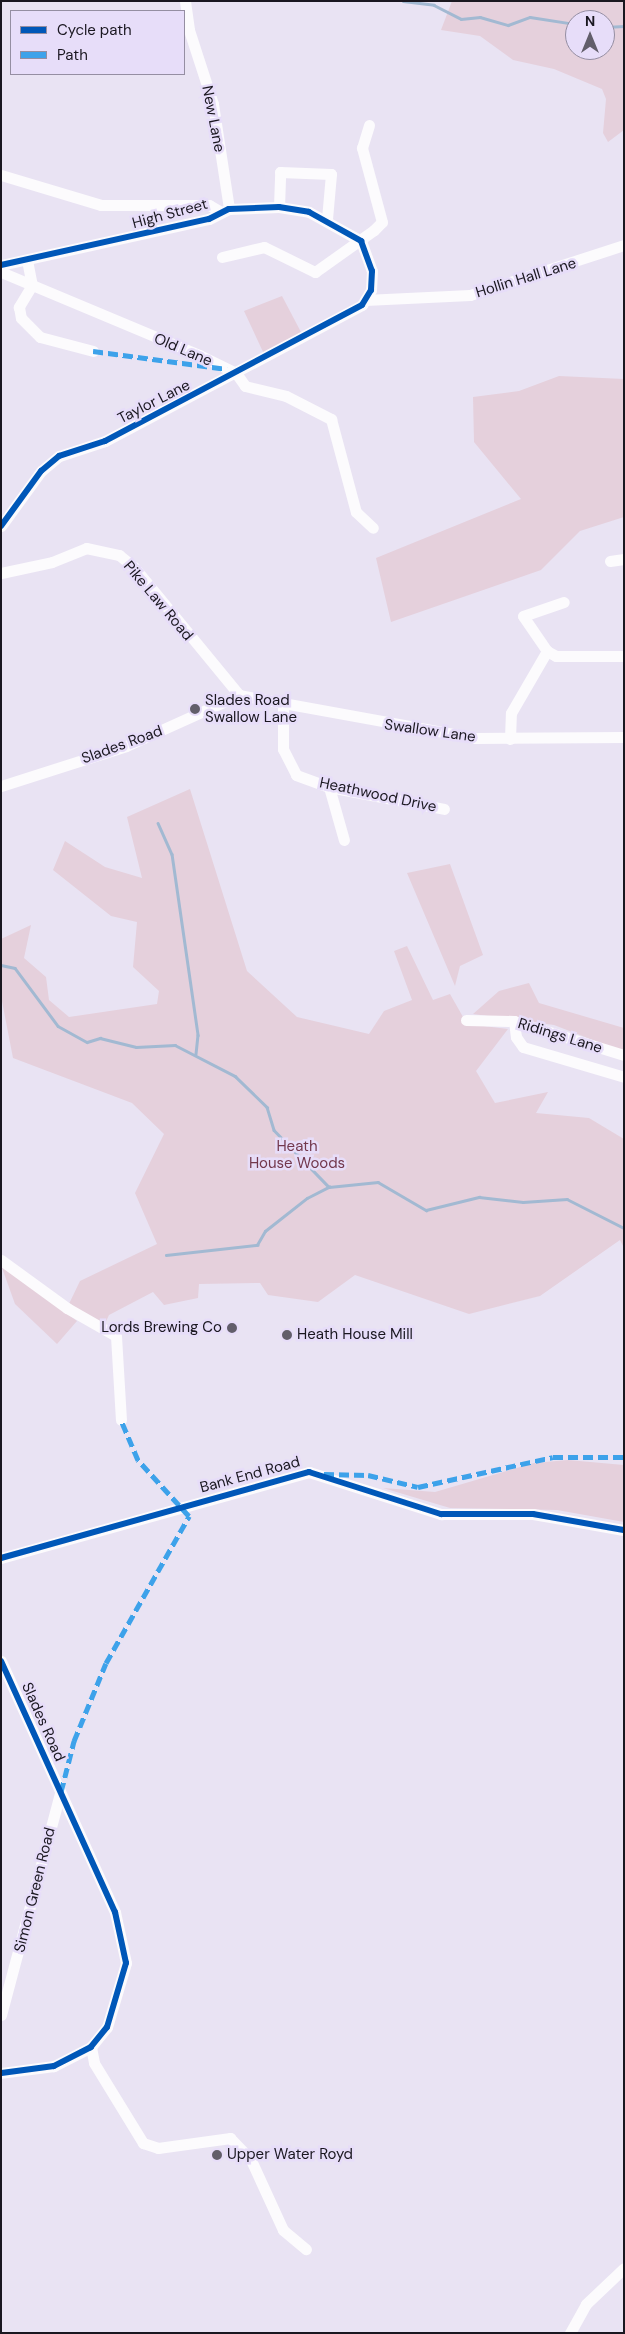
<!DOCTYPE html>
<html>
<head>
<meta charset="utf-8">
<style>
  body { margin:0 }
  #map { position:relative; width:625px; height:2334px; overflow:hidden; background:#e9e3f3; font-family:"DM Sans",sans-serif }
  div>[style] { position:absolute }
  .green>* { inset:0; background:#e5d0dc }
  .stream>* { height:2.5px; margin:-1.25px; padding:0 1.25px; transform-origin:1.25px; border-radius:1.25px; background:#a2b9d2 }
  .minor>* { height:11px; margin:-5.5px; padding:0 5.5px; transform-origin:5.5px; border-radius:5.5px; background:#fcfbfd }
  .quiet>* { height:5px; margin-top:-2.5px; transform-origin:0; background:repeating-linear-gradient(90deg,#3da2ea 0 10px,transparent 0 15px) }
  .cycleway>* { height:6px; margin:-3px; padding:0 3px; transform-origin:3px; border-radius:3px; background:#0057b8 }
  .dots>* { width:14px; height:14px; translate:-50% -50%; box-sizing:border-box; border:2px solid #e7ddf9; border-radius:50% }
  span { translate:-50% -50%; white-space:nowrap; text-align:center; line-height:1.15; -webkit-text-stroke:5px #e7ddf9; paint-order:stroke }
  .street-label { font-size:15px; color:#1a1720 }
  .poi-label { font-size:15px; color:#1a1720 }
  .left { translate:0 -50%; text-align:left }
  .right { translate:-100% -50%; text-align:right }
  .park-label { font-size:15px; color:#73384d }
  .frame { position:absolute; inset:0; border:2px solid #1a1720; pointer-events:none }
  .legend { position:absolute; left:10px; top:10px; width:175px; height:65px; box-sizing:border-box; background:#e7ddf9; border:1px solid #958ea2; margin:0; padding:6px 9px; list-style:none; font-size:15px; color:#1a1720 }
  .legend li { display:flex; align-items:center; gap:10px; height:25px }
  .legend b { width:25px; border:1px solid #958ea2 }
  .north { position:absolute; left:565px; top:10px; width:50px; height:50px; box-sizing:border-box; background:#e7ddf9; border:1px solid #958ea2; border-radius:50%; rotate:0deg; font-size:14px; font-weight:700; line-height:20px; text-align:center; color:#1a1720 }
  .north::after { content:''; display:block; margin:auto; width:18px; height:22px; background:#625e6a; clip-path:polygon(50% 0,100% 100%,50% 72%,0 100%) }
</style>
</head>
<body>
<div id="map">
  <div class="green">
    <i style="clip-path:polygon(evenodd,452px 1px,624px 1px,624px 130px,608px 142px,603px 133px,606px 99px,602px 89px,554px 69px,513px 60px,480px 36px,441px 30px,452px 1px,575px 20px,605px 20px,605px 50px,575px 50px,575px 20px)"></i>
    <i style="clip-path:polygon(282px 296px,302px 334px,264px 354px,244px 311px)"></i>
    <i style="clip-path:polygon(559px 376px,624px 379px,624px 517px,580px 531px,541px 570px,391px 622px,376px 558px,521px 499px,474px 442px,473px 397px,519px 391px)"></i>
    <i style="clip-path:polygon(190px 789px,247px 971px,297px 1017px,369px 1034px,384px 1011px,412px 1000px,394px 951px,407px 946px,433px 1000px,450px 994px,467px 1024px,508px 1029px,476px 1071px,495px 1103px,548px 1092px,536px 1113px,589px 1118px,624px 1139px,624px 1248px,620px 1240px,540px 1296px,469px 1314px,355px 1275px,318px 1302px,268px 1295px,260px 1283px,199px 1284px,198px 1298px,164px 1305px,153px 1292px,109px 1315px,104px 1326px,67px 1308px,80px 1281px,157px 1244px,135px 1193px,164px 1134px,132px 1103px,13px 1058px,1px 996px,1px 939px,31px 925px,24px 958px,46px 977px,49px 1000px,69px 1017px,157px 1004px,159px 991px,133px 967px,137px 922px,111px 916px,53px 870px,65px 841px,105px 867px,142px 878px,127px 817px)"></i>
    <i style="clip-path:polygon(450px 864px,483px 955px,460px 966px,455px 986px,407px 873px)"></i>
    <i style="clip-path:polygon(529px 983px,539px 1003px,624px 1028px,624px 1052px,554px 1025px,473px 1014px,499px 991px)"></i>
    <i style="clip-path:polygon(1px 1265px,77px 1321px,57px 1344px,15px 1304px)"></i>
    <i style="clip-path:polygon(568px 1460px,624px 1465px,624px 1522px,557px 1510px,450px 1508px,383px 1488px,435px 1492px,534px 1463px)"></i>
  </div>
  <div class="stream">
    <i style="left:403px;top:1px;width:31px;rotate:7deg"></i>
    <i style="left:434px;top:5px;width:30px;rotate:27deg"></i>
    <i style="left:461px;top:19px;width:19px;rotate:-6deg"></i>
    <i style="left:480px;top:17px;width:29px;rotate:16deg"></i>
    <i style="left:508px;top:25px;width:23px;rotate:-20deg"></i>
    <i style="left:530px;top:17px;width:46px;rotate:8.8deg"></i>
    <i style="left:605px;top:27px;width:19px;rotate:-3deg"></i>
    <i style="left:158px;top:823px;width:34px;rotate:66deg"></i>
    <i style="left:172px;top:854px;width:183px;rotate:81.8deg"></i>
    <i style="left:198px;top:1035px;width:19px;rotate:96deg"></i>
    <i style="left:1px;top:965px;width:14px;rotate:12deg"></i>
    <i style="left:15px;top:968px;width:72px;rotate:53.4deg"></i>
    <i style="left:58px;top:1026px;width:33px;rotate:29deg"></i>
    <i style="left:87px;top:1042px;width:14px;rotate:-17deg"></i>
    <i style="left:100px;top:1038px;width:37px;rotate:14deg"></i>
    <i style="left:136px;top:1047px;width:39px;rotate:-3deg"></i>
    <i style="left:175px;top:1045px;width:68px;rotate:27.3deg"></i>
    <i style="left:235px;top:1076px;width:45px;rotate:44.1deg"></i>
    <i style="left:267px;top:1107px;width:24px;rotate:73deg"></i>
    <i style="left:274px;top:1130px;width:79px;rotate:46deg"></i>
    <i style="left:329px;top:1187px;width:49px;rotate:-5.8deg"></i>
    <i style="left:378px;top:1182px;width:56px;rotate:30.3deg"></i>
    <i style="left:426px;top:1210px;width:55px;rotate:-13.8deg"></i>
    <i style="left:479px;top:1197px;width:44px;rotate:6.5deg"></i>
    <i style="left:523px;top:1202px;width:44px;rotate:-3.9deg"></i>
    <i style="left:567px;top:1199px;width:64px;rotate:27deg"></i>
    <i style="left:166px;top:1255px;width:92px;rotate:-6.3deg"></i>
    <i style="left:257px;top:1245px;width:16px;rotate:-60deg"></i>
    <i style="left:265px;top:1231px;width:53px;rotate:-38.2deg"></i>
    <i style="left:307px;top:1198px;width:25px;rotate:-27deg"></i>
  </div>
  <div class="minor">
    <i style="left:185px;top:1px;width:29px;rotate:82deg"></i>
    <i style="left:189px;top:30px;width:78px;rotate:72deg"></i>
    <i style="left:213px;top:104px;width:106px;rotate:81.3deg"></i>
    <i style="left:1px;top:175px;width:104px;rotate:16.7deg"></i>
    <i style="left:101px;top:205px;width:108px"></i>
    <i style="left:209px;top:205px;width:14px;rotate:30deg"></i>
    <i style="left:279px;top:207px;width:35px;rotate:-88deg"></i>
    <i style="left:280px;top:172px;width:51px;rotate:2.2deg"></i>
    <i style="left:331px;top:174px;width:45px;rotate:95.1deg"></i>
    <i style="left:222px;top:257px;width:43px;rotate:-13.4deg"></i>
    <i style="left:264px;top:247px;width:57px;rotate:26.1deg"></i>
    <i style="left:315px;top:272px;width:72px;rotate:-35.4deg"></i>
    <i style="left:374px;top:230px;width:11px;rotate:-45deg"></i>
    <i style="left:382px;top:222px;width:77px;rotate:-105.1deg"></i>
    <i style="left:362px;top:148px;width:24px;rotate:-73deg"></i>
    <i style="left:27px;top:260px;width:25px;rotate:79deg"></i>
    <i style="left:32px;top:285px;width:26px;rotate:121deg"></i>
    <i style="left:19px;top:307px;width:11px;rotate:80deg"></i>
    <i style="left:21px;top:318px;width:27px;rotate:45deg"></i>
    <i style="left:40px;top:337px;width:55px;rotate:14.8deg"></i>
    <i style="left:1px;top:265px;width:213px;rotate:-12.5deg"></i>
    <i style="left:209px;top:219px;width:22px;rotate:-27deg"></i>
    <i style="left:229px;top:209px;width:50px;rotate:-2.3deg"></i>
    <i style="left:279px;top:207px;width:30px;rotate:9deg"></i>
    <i style="left:309px;top:212px;width:60px;rotate:29.1deg"></i>
    <i style="left:361px;top:241px;width:32px;rotate:70deg"></i>
    <i style="left:372px;top:271px;width:19px;rotate:93deg"></i>
    <i style="left:371px;top:290px;width:17px;rotate:121deg"></i>
    <i style="left:362px;top:305px;width:291px;rotate:152.1deg"></i>
    <i style="left:105px;top:441px;width:48px;rotate:161.9deg"></i>
    <i style="left:59px;top:456px;width:23px;rotate:140deg"></i>
    <i style="left:41px;top:471px;width:68px;rotate:126deg"></i>
    <i style="left:1px;top:272px;width:215px;rotate:22.7deg"></i>
    <i style="left:199px;top:355px;width:41px;rotate:25.9deg"></i>
    <i style="left:236px;top:373px;width:16px;rotate:55deg"></i>
    <i style="left:245px;top:386px;width:42px;rotate:13.7deg"></i>
    <i style="left:286px;top:396px;width:51px;rotate:27.1deg"></i>
    <i style="left:331px;top:419px;width:96px;rotate:75deg"></i>
    <i style="left:356px;top:512px;width:23px;rotate:43deg"></i>
    <i style="left:365px;top:300px;width:105px;rotate:-2.7deg"></i>
    <i style="left:470px;top:295px;width:162px;rotate:-18deg"></i>
    <i style="left:610px;top:561px;width:14px;rotate:-8deg"></i>
    <i style="left:1px;top:573px;width:52px;rotate:-12.2deg"></i>
    <i style="left:52px;top:562px;width:37px;rotate:-22deg"></i>
    <i style="left:86px;top:548px;width:34px;rotate:12deg"></i>
    <i style="left:119px;top:555px;width:19px;rotate:39deg"></i>
    <i style="left:134px;top:567px;width:166px;rotate:50.6deg"></i>
    <i style="left:547px;top:651px;width:10px;rotate:29deg"></i>
    <i style="left:556px;top:656px;width:68px"></i>
    <i style="left:239px;top:695px;width:240px;rotate:10.3deg"></i>
    <i style="left:475px;top:738px;width:149px;rotate:-0.4deg"></i>
    <i style="left:283px;top:706px;width:43px;rotate:90deg"></i>
    <i style="left:283px;top:749px;width:29px;rotate:63deg"></i>
    <i style="left:296px;top:775px;width:35px;rotate:20deg"></i>
    <i style="left:329px;top:787px;width:117px;rotate:10.8deg"></i>
    <i style="left:510px;top:739px;width:26px;rotate:-88deg"></i>
    <i style="left:511px;top:713px;width:72px;rotate:-59.9deg"></i>
    <i style="left:547px;top:651px;width:42px;rotate:-124.4deg"></i>
    <i style="left:523px;top:616px;width:43px;rotate:-18.9deg"></i>
    <i style="left:1px;top:786px;width:131px;rotate:-17.7deg"></i>
    <i style="left:126px;top:746px;width:124px;rotate:-24.3deg"></i>
    <i style="left:329px;top:787px;width:55px;rotate:74.2deg"></i>
    <i style="left:466px;top:1020px;width:48px;rotate:1.2deg"></i>
    <i style="left:514px;top:1021px;width:115px;rotate:17.2deg"></i>
    <i style="left:514px;top:1021px;width:16px;rotate:83deg"></i>
    <i style="left:516px;top:1037px;width:12px;rotate:55deg"></i>
    <i style="left:523px;top:1047px;width:105px;rotate:16.5deg"></i>
    <i style="left:1px;top:1260px;width:82px;rotate:36deg"></i>
    <i style="left:67px;top:1308px;width:56px;rotate:29.7deg"></i>
    <i style="left:116px;top:1336px;width:84px;rotate:86.6deg"></i>
    <i style="left:1px;top:1558px;width:320px;rotate:-15.6deg"></i>
    <i style="left:309px;top:1472px;width:139px;rotate:17.7deg"></i>
    <i style="left:441px;top:1514px;width:92px"></i>
    <i style="left:533px;top:1514px;width:92px;rotate:10deg"></i>
    <i style="left:1px;top:1661px;width:276px;rotate:65.6deg"></i>
    <i style="left:115px;top:1912px;width:52px;rotate:77.8deg"></i>
    <i style="left:126px;top:1963px;width:67px;rotate:106.5deg"></i>
    <i style="left:107px;top:2027px;width:26px;rotate:129deg"></i>
    <i style="left:91px;top:2047px;width:42px;rotate:152.8deg"></i>
    <i style="left:54px;top:2066px;width:53px;rotate:172.5deg"></i>
    <i style="left:1px;top:2015px;width:230px;rotate:-75.1deg"></i>
    <i style="left:91px;top:2047px;width:16px;rotate:79deg"></i>
    <i style="left:94px;top:2063px;width:94px;rotate:58.5deg"></i>
    <i style="left:143px;top:2143px;width:16px;rotate:18deg"></i>
    <i style="left:158px;top:2148px;width:73px;rotate:-7.9deg"></i>
    <i style="left:230px;top:2138px;width:30px;rotate:46deg"></i>
    <i style="left:251px;top:2160px;width:77px;rotate:65.4deg"></i>
    <i style="left:283px;top:2230px;width:30px;rotate:40deg"></i>
    <i style="left:570px;top:2333px;width:33px;rotate:-61deg"></i>
    <i style="left:586px;top:2304px;width:52px;rotate:-43.5deg"></i>
  </div>
  <div class="quiet">
    <i style="left:93px;top:351px;width:135px;rotate:7.7deg"></i>
    <i style="left:324px;top:1474px;width:44px;rotate:1.3deg"></i>
    <i style="left:368px;top:1475px;width:51px;rotate:13.5deg"></i>
    <i style="left:418px;top:1487px;width:138px;rotate:-12.5deg"></i>
    <i style="left:553px;top:1457px;width:71px"></i>
    <i style="left:61px;top:1792px;width:53px;rotate:-75.7deg"></i>
    <i style="left:74px;top:1741px;width:84px;rotate:-67.7deg"></i>
    <i style="left:106px;top:1663px;width:169px;rotate:-60.5deg"></i>
    <i style="left:189px;top:1516px;width:76px;rotate:-132.3deg"></i>
    <i style="left:138px;top:1460px;width:43px;rotate:-113deg"></i>
  </div>
  <div class="cycleway">
    <i style="left:1px;top:265px;width:213px;rotate:-12.5deg"></i>
    <i style="left:209px;top:219px;width:22px;rotate:-27deg"></i>
    <i style="left:229px;top:209px;width:50px;rotate:-2.3deg"></i>
    <i style="left:279px;top:207px;width:30px;rotate:9deg"></i>
    <i style="left:309px;top:212px;width:60px;rotate:29.1deg"></i>
    <i style="left:361px;top:241px;width:32px;rotate:70deg"></i>
    <i style="left:372px;top:271px;width:19px;rotate:93deg"></i>
    <i style="left:371px;top:290px;width:17px;rotate:121deg"></i>
    <i style="left:362px;top:305px;width:291px;rotate:152.1deg"></i>
    <i style="left:105px;top:441px;width:48px;rotate:161.9deg"></i>
    <i style="left:59px;top:456px;width:23px;rotate:140deg"></i>
    <i style="left:41px;top:471px;width:68px;rotate:126deg"></i>
    <i style="left:1px;top:1558px;width:320px;rotate:-15.6deg"></i>
    <i style="left:309px;top:1472px;width:139px;rotate:17.7deg"></i>
    <i style="left:441px;top:1514px;width:92px"></i>
    <i style="left:533px;top:1514px;width:92px;rotate:10deg"></i>
    <i style="left:1px;top:1661px;width:276px;rotate:65.6deg"></i>
    <i style="left:115px;top:1912px;width:52px;rotate:77.8deg"></i>
    <i style="left:126px;top:1963px;width:67px;rotate:106.5deg"></i>
    <i style="left:107px;top:2027px;width:26px;rotate:129deg"></i>
    <i style="left:91px;top:2047px;width:42px;rotate:152.8deg"></i>
    <i style="left:54px;top:2066px;width:53px;rotate:172.5deg"></i>
  </div>
  <div class="dots">
    <i style="left:195px;top:709px;background:#625e6a"></i>
    <i style="left:232px;top:1328px;background:#625e6a"></i>
    <i style="left:287px;top:1335px;background:#625e6a"></i>
    <i style="left:217px;top:2155px;background:#625e6a"></i>
  </div>
  <div class="street-label">
    <span style="left:213px;top:119px;rotate:79deg">New Lane</span>
    <span style="left:170px;top:214px;rotate:-15deg">High Street</span>
    <span style="left:526px;top:278px;rotate:-17deg">Hollin Hall Lane</span>
    <span style="left:183px;top:350px;rotate:23deg">Old Lane</span>
    <span style="left:154px;top:402px;rotate:-27deg">Taylor Lane</span>
    <span style="left:158px;top:601px;rotate:50deg">Pike Law Road</span>
    <span style="left:430px;top:731px;rotate:8deg">Swallow Lane</span>
    <span style="left:122px;top:745px;rotate:-20deg">Slades Road</span>
    <span style="left:378px;top:795px;rotate:12deg">Heathwood Drive</span>
    <span style="left:560px;top:1036px;rotate:17deg">Ridings Lane</span>
    <span style="left:250px;top:1475px;rotate:-15deg">Bank End Road</span>
    <span style="left:43px;top:1722px;rotate:66deg">Slades Road</span>
    <span style="left:35px;top:1890px;rotate:-76deg">Simon Green Road</span>
  </div>
  <div class="poi-label">
    <span class="left" style="left:205px;top:709px">Slades Road<br>Swallow Lane</span>
    <span class="right" style="left:222px;top:1328px">Lords Brewing Co</span>
    <span class="left" style="left:297px;top:1335px">Heath House Mill</span>
    <span class="left" style="left:227px;top:2155px">Upper Water Royd</span>
  </div>
  <div class="park-label">
    <span style="left:297px;top:1155px">Heath<br>House Woods</span>
  </div>
  <div class="frame"></div>
  <ul class="legend">
  <li><b style="height:6px;background:#0057b8"></b>Cycle path</li>
  <li><b style="height:6px;background:#3da2ea"></b>Path</li>
  </ul>
  <div class="north">N</div>
</div>
</body>
</html>
